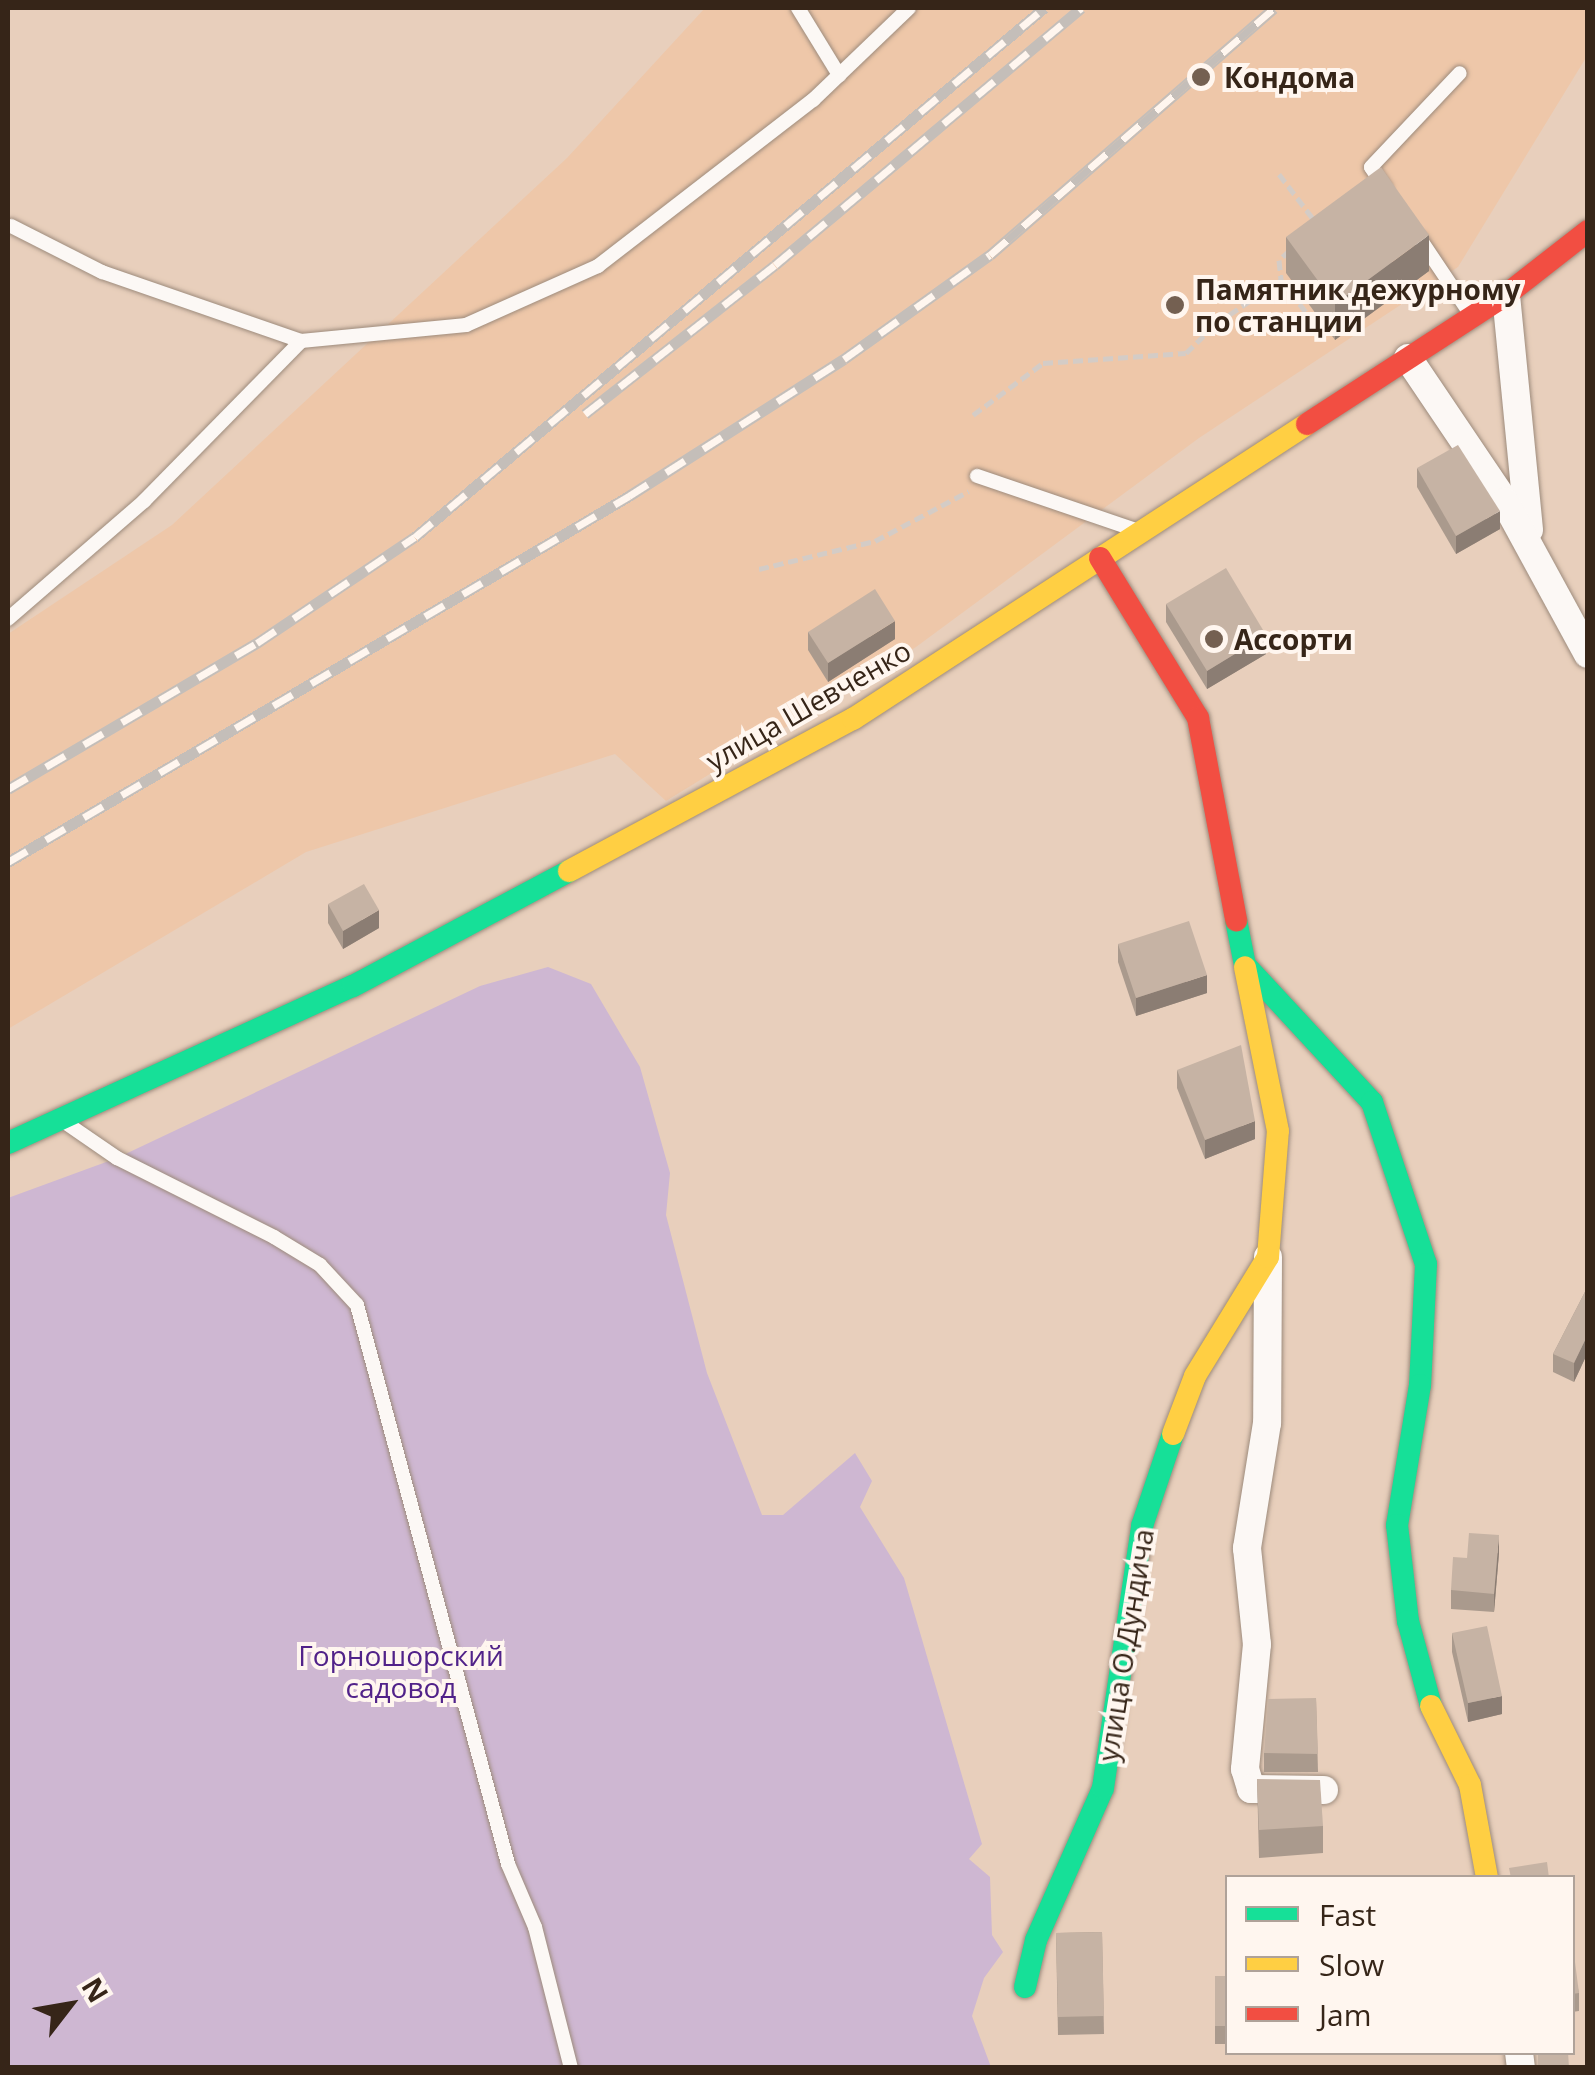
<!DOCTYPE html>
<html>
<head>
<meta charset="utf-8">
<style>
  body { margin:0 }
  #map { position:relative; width:1595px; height:2075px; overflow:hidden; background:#e8cfbc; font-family:"Open Sans",sans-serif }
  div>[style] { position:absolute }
  .built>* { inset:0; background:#eec7a9 }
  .green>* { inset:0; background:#ceb7d2 }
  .path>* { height:5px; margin-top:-2.5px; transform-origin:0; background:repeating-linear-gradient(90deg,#d4ccc6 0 10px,transparent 0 15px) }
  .roads { filter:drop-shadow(0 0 2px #9d8b7c) drop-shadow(0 0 2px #9d8b7c) }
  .lane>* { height:14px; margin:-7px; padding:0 7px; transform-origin:7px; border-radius:7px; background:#fcf8f5 }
  .street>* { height:28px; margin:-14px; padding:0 14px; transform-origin:14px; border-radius:14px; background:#fcf8f5 }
  .fast>* { height:22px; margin:-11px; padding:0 11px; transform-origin:11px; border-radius:11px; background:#16e098 }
  .slow>* { height:22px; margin:-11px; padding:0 11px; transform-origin:11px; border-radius:11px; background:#ffcf43 }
  .jam>* { height:22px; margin:-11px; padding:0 11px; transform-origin:11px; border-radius:11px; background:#f24e42 }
  .rail>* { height:11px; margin-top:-5.5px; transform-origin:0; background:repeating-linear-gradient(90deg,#fff6ef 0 22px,#c4beb9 0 44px); box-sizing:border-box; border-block:2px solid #c4beb9 }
  .wall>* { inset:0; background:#aa9a8d }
  .shaded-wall>* { inset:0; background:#8b7d73 }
  .building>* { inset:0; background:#c6b3a4 }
  .dots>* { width:28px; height:28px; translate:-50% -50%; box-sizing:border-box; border:5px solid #fff6ef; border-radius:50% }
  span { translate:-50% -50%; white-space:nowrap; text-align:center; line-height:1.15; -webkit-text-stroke:8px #fff6ef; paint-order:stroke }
  .poi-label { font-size:28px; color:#362518; font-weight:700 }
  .left { translate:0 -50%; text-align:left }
  .street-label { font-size:28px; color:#362518 }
  .park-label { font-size:28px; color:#512289 }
  .frame { position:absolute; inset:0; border:10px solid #362518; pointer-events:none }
  .legend { position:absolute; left:1225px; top:1875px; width:350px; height:180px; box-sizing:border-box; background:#fff6ef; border:2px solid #afa299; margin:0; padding:12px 18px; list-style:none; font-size:30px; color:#362518 }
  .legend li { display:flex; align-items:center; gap:20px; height:50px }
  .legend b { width:50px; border:2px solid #afa299 }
  .north { position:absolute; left:20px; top:1955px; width:100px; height:100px; -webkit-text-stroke:8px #fff6ef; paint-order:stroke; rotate:59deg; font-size:28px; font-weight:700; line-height:40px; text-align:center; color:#362518 }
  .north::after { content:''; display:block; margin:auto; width:35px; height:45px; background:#362518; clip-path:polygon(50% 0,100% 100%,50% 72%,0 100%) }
</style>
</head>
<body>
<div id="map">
  <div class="built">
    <i style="clip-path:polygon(705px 8px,1587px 8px,1587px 56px,1458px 267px,1199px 438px,916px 647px,666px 801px,615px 754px,306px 852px,8px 1029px,8px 634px,172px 525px,567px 158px)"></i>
  </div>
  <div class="green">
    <i style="clip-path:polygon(548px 967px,591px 984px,640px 1067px,670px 1173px,666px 1215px,707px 1373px,762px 1515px,783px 1515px,855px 1453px,872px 1481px,860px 1507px,904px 1578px,982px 1844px,969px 1859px,990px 1877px,992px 1935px,1003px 1952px,984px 1978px,972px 2016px,991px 2067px,8px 2068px,8px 1198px,117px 1158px,480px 986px)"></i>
  </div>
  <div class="path">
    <i style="left:1279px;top:174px;width:58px;rotate:52.7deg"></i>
    <i style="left:1290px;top:250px;width:15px;rotate:138deg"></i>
    <i style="left:1279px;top:260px;width:20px;rotate:84deg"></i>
    <i style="left:1281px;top:280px;width:52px;rotate:52deg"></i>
    <i style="left:973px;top:415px;width:87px;rotate:-36.6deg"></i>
    <i style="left:1043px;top:363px;width:143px;rotate:-4deg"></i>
    <i style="left:1186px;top:353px;width:43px;rotate:-44.1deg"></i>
    <i style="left:1217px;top:323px;width:77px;rotate:-33.9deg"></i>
    <i style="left:759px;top:569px;width:119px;rotate:-13.6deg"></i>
    <i style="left:875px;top:541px;width:106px;rotate:-28deg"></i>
  </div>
  <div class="roads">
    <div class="lane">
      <i style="left:798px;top:8px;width:79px;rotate:58.5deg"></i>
      <i style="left:1385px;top:188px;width:25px;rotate:-124deg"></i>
      <i style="left:1371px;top:167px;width:129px;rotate:-46.6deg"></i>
      <i style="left:11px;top:226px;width:102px;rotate:26.8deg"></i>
      <i style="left:102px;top:272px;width:211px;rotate:19.1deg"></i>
      <i style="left:301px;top:341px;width:166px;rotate:-5.5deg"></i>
      <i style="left:466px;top:325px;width:145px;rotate:-24.1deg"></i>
      <i style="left:598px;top:266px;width:272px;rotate:-37.7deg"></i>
      <i style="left:813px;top:100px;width:133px;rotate:-43.8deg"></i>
      <i style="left:1420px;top:239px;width:88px;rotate:56.1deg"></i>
      <i style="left:977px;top:476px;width:165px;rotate:18.8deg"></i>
      <i style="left:8px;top:619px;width:180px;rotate:-40.9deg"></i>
      <i style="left:144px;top:501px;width:224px;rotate:-45.5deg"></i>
      <i style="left:66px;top:1123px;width:62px;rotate:34.5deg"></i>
      <i style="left:117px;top:1158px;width:176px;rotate:26.7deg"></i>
      <i style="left:274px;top:1237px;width:54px;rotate:31.3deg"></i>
      <i style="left:320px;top:1265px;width:54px;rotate:47.2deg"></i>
      <i style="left:357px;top:1305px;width:579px;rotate:74.88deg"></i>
      <i style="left:508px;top:1864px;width:69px;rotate:66.8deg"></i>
      <i style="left:535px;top:1927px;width:146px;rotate:75.7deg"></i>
    </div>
    <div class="street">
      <i style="left:1506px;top:295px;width:236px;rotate:84.4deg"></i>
      <i style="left:1408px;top:358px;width:174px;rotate:56deg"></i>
      <i style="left:1505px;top:502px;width:173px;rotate:61.4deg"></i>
      <i style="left:1268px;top:1257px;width:166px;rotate:90.3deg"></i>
      <i style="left:1267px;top:1423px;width:127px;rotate:99.1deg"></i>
      <i style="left:1247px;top:1548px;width:97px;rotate:84.1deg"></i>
      <i style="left:1257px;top:1644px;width:126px;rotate:95.5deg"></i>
      <i style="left:1245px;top:1769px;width:21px;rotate:73deg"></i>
      <i style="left:1251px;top:1789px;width:73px;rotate:0.8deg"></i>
      <i style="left:1519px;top:2052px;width:16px;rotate:83deg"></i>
    </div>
    <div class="fast">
      <i style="left:1236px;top:920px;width:46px;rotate:78.7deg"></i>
      <i style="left:1245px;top:965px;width:187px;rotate:47.2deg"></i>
      <i style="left:1372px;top:1102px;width:171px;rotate:71.6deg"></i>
      <i style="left:1426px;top:1264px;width:121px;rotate:92.8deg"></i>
      <i style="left:1420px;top:1385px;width:142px;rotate:99.3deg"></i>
      <i style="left:1397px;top:1525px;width:97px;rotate:83.5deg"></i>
      <i style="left:1408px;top:1621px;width:88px;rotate:74.9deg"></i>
      <i style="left:8px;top:1143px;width:379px;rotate:-24.5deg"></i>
      <i style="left:353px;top:986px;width:245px;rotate:-28deg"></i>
      <i style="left:1025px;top:1987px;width:48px;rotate:-76.8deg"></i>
      <i style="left:1036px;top:1940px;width:166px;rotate:-66.2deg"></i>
      <i style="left:1103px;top:1788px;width:265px;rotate:-81.5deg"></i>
      <i style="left:1142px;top:1526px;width:97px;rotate:-71.4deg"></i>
    </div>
    <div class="slow">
      <i style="left:569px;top:871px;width:322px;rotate:-28.2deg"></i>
      <i style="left:853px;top:719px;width:541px;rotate:-33.01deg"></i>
      <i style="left:1173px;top:1434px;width:62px;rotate:-69.2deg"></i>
      <i style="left:1195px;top:1376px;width:140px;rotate:-58.5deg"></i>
      <i style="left:1268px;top:1257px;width:126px;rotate:-85.5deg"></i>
      <i style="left:1278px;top:1131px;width:167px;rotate:-101.4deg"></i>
      <i style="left:1431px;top:1706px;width:88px;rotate:63.7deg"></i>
      <i style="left:1470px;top:1785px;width:95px;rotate:79.6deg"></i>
    </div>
    <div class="jam">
      <i style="left:1307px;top:424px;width:237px;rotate:-33deg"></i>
      <i style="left:1506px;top:295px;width:104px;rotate:-38deg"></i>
      <i style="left:1100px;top:558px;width:188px;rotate:58.5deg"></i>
      <i style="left:1198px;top:718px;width:206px;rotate:79.3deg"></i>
    </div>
  </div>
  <div class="rail">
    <i style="left:585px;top:414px;width:241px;rotate:-38.1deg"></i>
    <i style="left:775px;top:265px;width:400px;rotate:-40deg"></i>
    <i style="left:8px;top:789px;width:289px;rotate:-30.4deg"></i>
    <i style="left:257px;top:643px;width:190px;rotate:-33.9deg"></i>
    <i style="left:415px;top:537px;width:822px;rotate:-40.06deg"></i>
    <i style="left:8px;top:862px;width:721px;rotate:-30.51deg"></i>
    <i style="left:629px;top:496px;width:255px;rotate:-32.5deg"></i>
    <i style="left:844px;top:359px;width:179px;rotate:-35.5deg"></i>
    <i style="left:990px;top:255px;width:376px;rotate:-41deg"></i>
  </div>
  <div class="wall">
    <i style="clip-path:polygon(1286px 237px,1429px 271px,1335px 340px,1286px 273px)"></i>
    <i style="clip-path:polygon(1417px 468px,1500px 529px,1456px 554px,1417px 487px)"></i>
    <i style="clip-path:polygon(1166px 604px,1266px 654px,1207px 689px,1166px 622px)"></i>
    <i style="clip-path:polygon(808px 632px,895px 639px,828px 682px,808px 650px)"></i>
    <i style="clip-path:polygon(328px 904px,379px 928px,343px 949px,328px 923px)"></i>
    <i style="clip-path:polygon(1118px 944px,1207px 993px,1136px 1016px,1118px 962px)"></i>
    <i style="clip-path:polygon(1177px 1070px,1255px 1139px,1205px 1159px,1177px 1088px)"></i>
    <i style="clip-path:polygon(1588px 1286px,1588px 1352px,1574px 1382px,1553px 1372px,1553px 1354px)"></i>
    <i style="clip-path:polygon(1499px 1553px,1494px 1612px,1451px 1609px,1451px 1590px,1467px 1558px)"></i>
    <i style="clip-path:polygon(1452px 1633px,1502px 1714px,1468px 1722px,1452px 1652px)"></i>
    <i style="clip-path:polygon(1316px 1698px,1318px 1772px,1264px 1772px,1264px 1753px)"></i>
    <i style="clip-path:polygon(1257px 1779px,1323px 1826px,1323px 1853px,1259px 1858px)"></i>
    <i style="clip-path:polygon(1102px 1932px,1104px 2034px,1058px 2035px,1056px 1933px)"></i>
    <i style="clip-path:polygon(1572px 1962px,1579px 1993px,1579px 2011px,1572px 2012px)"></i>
    <i style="clip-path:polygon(1215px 1976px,1228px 1976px,1228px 2044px,1215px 2044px)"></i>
  </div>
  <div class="shaded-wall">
    <i style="clip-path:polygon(1429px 235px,1429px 271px,1335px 340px,1335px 304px)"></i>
    <i style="clip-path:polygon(1500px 511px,1500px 529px,1456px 554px,1456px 536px)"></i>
    <i style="clip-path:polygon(895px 621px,895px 639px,828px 682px,828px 663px)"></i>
    <i style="clip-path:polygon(1266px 635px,1266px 654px,1207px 689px,1207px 671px)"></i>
    <i style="clip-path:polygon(379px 910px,379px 928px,343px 949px,343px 931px)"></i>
    <i style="clip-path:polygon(1207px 975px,1207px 993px,1136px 1016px,1136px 998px)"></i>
    <i style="clip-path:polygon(1255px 1121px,1255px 1139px,1205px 1159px,1205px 1140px)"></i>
    <i style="clip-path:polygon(1588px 1334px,1588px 1352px,1574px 1382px,1574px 1363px)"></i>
    <i style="clip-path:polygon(1499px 1535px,1499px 1553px,1494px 1612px,1494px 1594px)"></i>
    <i style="clip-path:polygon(1502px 1696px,1502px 1714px,1468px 1722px,1468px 1703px)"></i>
  </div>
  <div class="building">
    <i style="clip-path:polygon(1381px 167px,1429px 235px,1335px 304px,1286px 237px)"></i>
    <i style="clip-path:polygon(1458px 445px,1500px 511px,1456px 536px,1417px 468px)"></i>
    <i style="clip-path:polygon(1226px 568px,1266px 635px,1207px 671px,1166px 604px)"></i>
    <i style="clip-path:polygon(875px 589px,895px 621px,828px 663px,808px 632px)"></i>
    <i style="clip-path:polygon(364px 884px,379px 910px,343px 931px,328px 904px)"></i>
    <i style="clip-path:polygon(1189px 921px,1207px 975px,1136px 998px,1118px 944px)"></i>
    <i style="clip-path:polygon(1241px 1045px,1255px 1121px,1205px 1140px,1177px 1070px)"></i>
    <i style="clip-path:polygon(1588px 1286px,1588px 1334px,1574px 1363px,1553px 1354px)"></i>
    <i style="clip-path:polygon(1469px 1533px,1499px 1535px,1494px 1594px,1451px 1590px,1453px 1557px,1467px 1558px)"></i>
    <i style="clip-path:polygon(1487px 1626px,1502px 1696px,1468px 1703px,1452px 1633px)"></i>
    <i style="clip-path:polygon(1316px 1698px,1318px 1754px,1264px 1753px,1268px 1699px)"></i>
    <i style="clip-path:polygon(1257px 1779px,1320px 1780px,1323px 1826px,1259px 1830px)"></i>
    <i style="clip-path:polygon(1547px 1862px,1549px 1878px,1511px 1878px,1509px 1868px)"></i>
    <i style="clip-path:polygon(1102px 1932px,1104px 2016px,1058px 2017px,1056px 1933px)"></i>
    <i style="clip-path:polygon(1572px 1962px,1575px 1962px,1579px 1993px,1572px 1994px)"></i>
    <i style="clip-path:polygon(1215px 1976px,1228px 1976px,1228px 2026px,1215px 2026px)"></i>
    <i style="clip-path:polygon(1538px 2052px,1568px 2052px,1569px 2068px,1538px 2068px)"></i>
  </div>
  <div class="dots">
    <i style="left:1201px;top:77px;background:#746051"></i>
    <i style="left:1175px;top:305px;background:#746051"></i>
    <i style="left:1214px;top:639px;background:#746051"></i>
  </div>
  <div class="poi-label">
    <span class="left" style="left:1224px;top:77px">Кондома</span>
    <span class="left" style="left:1195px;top:305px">Памятник дежурному<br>по станции</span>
    <span class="left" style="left:1234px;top:639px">Ассорти</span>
  </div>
  <div class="street-label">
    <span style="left:808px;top:705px;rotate:-30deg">улица Шевченко</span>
    <span style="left:1125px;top:1645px;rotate:-81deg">улица О.Дундича</span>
  </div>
  <div class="park-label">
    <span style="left:401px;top:1671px">Горношорский<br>садовод</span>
  </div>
  <div class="frame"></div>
  <ul class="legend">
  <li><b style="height:12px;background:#16e098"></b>Fast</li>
  <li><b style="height:12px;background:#ffcf43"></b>Slow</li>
  <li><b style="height:12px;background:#f24e42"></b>Jam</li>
  </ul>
  <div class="north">N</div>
</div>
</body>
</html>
